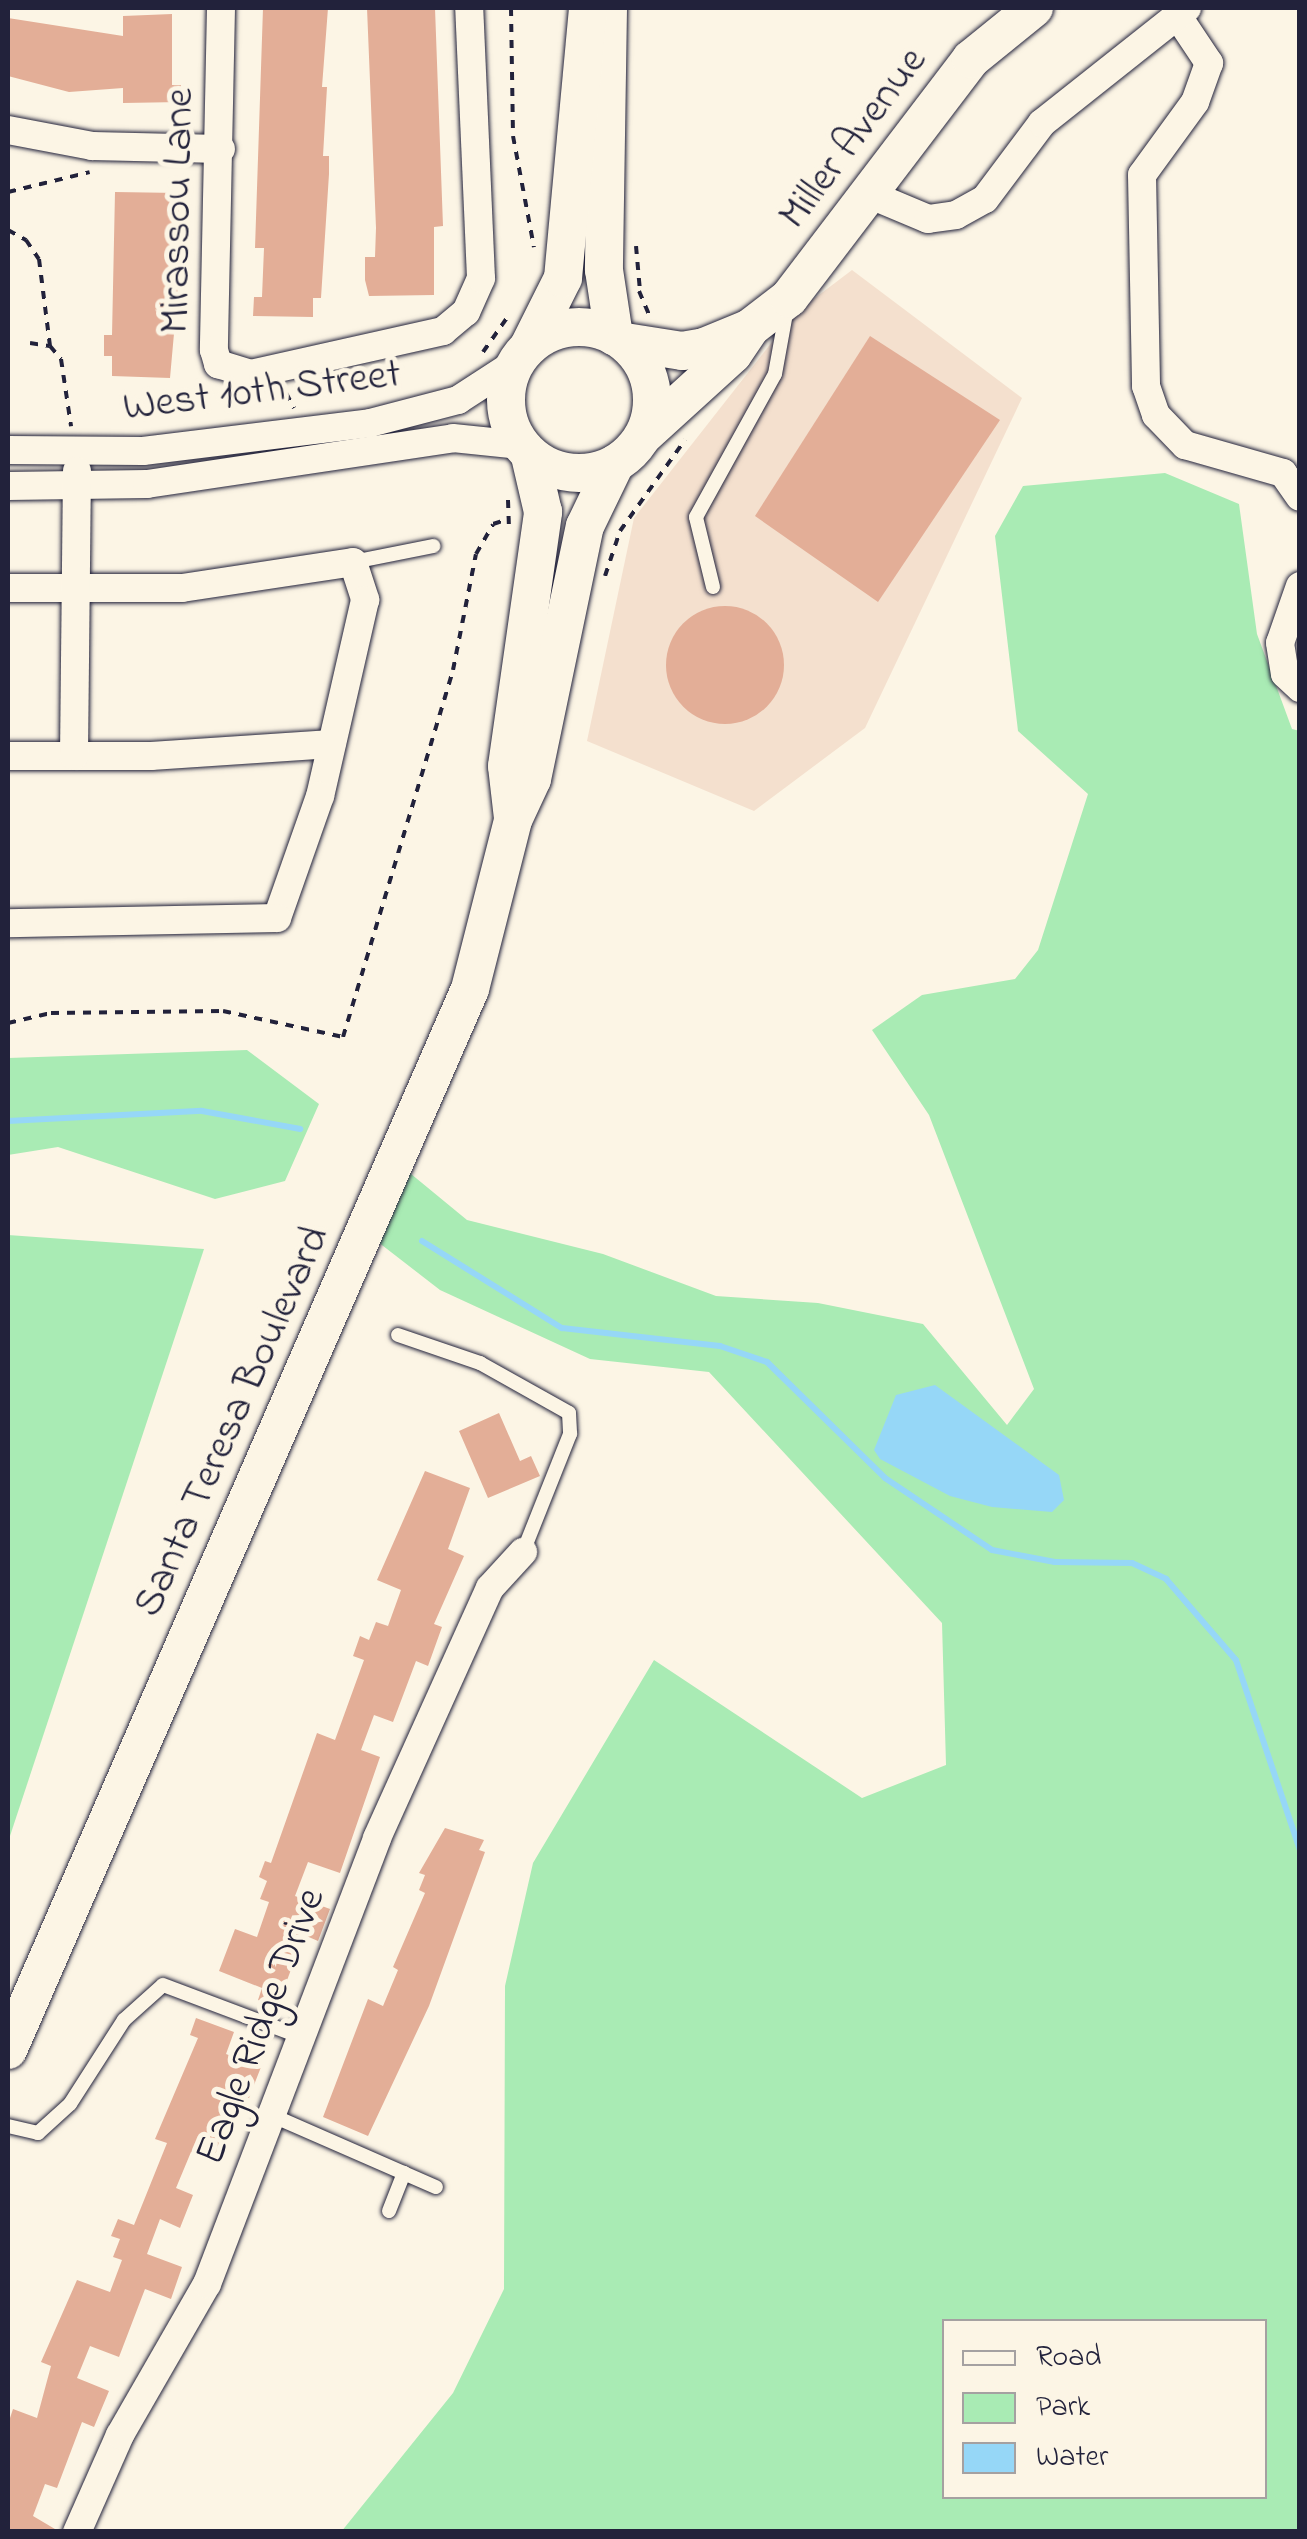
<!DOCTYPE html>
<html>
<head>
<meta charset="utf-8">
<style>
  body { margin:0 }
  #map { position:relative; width:1307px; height:2539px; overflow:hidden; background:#fcf5e5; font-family:"Indie Flower",sans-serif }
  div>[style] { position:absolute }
  .built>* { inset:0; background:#f4e0ce }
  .green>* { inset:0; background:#a9ebb4 }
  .water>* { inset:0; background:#96d7f7 }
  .stream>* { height:6px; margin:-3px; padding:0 3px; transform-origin:3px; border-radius:3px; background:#96d7f7 }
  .building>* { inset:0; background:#e3ae97 }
  .round { border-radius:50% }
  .path>* { height:4px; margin-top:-2px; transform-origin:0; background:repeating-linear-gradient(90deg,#22223b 0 8px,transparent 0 16px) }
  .roads { filter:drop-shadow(0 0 2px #22223b) drop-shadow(0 0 2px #22223b) }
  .lane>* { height:14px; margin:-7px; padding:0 7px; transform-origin:7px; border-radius:7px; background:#fcf5e5 }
  .street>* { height:28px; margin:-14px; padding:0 14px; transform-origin:14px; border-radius:14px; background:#fcf5e5 }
  .secondary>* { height:38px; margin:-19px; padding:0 19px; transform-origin:19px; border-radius:19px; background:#fcf5e5 }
  .secondary>.ring { margin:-19px; padding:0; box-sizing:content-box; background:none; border:38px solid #fcf5e5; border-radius:50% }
  span { translate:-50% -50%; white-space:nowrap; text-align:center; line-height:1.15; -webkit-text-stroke:10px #fcf5e5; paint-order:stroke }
  .street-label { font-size:42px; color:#22223b }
  .frame { position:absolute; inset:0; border:10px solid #22223b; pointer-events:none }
  .legend { position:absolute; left:942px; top:2319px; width:325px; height:180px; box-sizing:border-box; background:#fcf5e5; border:2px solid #a5a1a1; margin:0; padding:12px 18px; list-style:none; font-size:30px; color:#22223b }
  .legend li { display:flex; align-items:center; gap:20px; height:50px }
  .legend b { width:50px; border:2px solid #a5a1a1 }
</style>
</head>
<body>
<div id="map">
  <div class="built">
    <i style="clip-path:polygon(852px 270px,1022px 398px,865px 728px,754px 811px,587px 741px,634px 518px,794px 314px)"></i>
  </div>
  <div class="green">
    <i style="clip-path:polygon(evenodd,1165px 473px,1239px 504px,1257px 634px,1292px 729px,1300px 731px,1299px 2531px,341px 2532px,453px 2393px,504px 2289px,505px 1986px,533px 1863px,654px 1660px,862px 1798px,946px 1765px,942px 1623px,709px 1372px,590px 1359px,440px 1290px,378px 1242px,405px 1169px,467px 1220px,603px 1254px,716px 1296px,818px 1303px,923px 1324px,1007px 1425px,1034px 1389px,929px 1115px,872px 1030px,922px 995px,1015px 979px,1038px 950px,1088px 794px,1018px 731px,995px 536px,1023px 486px,1165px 473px,944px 2322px,1264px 2322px,1264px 2496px,944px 2496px,944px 2322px)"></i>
    <i style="clip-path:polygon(247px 1050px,319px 1104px,285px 1181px,215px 1199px,58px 1147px,8px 1155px,8px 1058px)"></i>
    <i style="clip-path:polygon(8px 1235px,204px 1249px,8px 1842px)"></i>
  </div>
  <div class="water">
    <i style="clip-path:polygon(935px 1385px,1059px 1475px,1064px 1500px,1052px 1512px,992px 1507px,950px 1496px,880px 1459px,874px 1450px,896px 1395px)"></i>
  </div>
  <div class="stream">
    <i style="left:8px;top:1121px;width:194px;rotate:-3deg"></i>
    <i style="left:202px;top:1111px;width:100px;rotate:10.4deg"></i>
    <i style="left:422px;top:1241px;width:165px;rotate:31.9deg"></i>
    <i style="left:562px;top:1328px;width:159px;rotate:6.5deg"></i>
    <i style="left:720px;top:1346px;width:50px;rotate:18.8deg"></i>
    <i style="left:767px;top:1362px;width:165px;rotate:44.5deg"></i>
    <i style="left:885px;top:1478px;width:129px;rotate:33.9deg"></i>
    <i style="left:992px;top:1550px;width:64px;rotate:10.8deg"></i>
    <i style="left:1055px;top:1562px;width:77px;rotate:0.7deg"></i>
    <i style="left:1132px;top:1563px;width:38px;rotate:25deg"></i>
    <i style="left:1166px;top:1579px;width:107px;rotate:49.2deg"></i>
    <i style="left:1236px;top:1660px;width:200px;rotate:71.4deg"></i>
  </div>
  <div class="building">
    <i style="clip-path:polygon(263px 8px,328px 8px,322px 87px,327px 87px,323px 156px,329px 156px,329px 174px,321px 298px,313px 298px,313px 317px,253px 316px,254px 297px,262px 297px,264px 248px,255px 248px)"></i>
    <i style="clip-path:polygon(367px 8px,435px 8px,443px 226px,434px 227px,434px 295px,369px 296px,365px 280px,365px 257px,375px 257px,376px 228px)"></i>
    <i style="clip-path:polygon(172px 14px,172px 85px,181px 85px,181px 102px,123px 103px,123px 88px,69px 92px,8px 76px,8px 18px,123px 36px,123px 16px)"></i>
    <i style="clip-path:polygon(115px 192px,179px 193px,179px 212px,172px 212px,178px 289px,170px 378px,112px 376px,112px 356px,104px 356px,104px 335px,112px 335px)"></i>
    <i style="clip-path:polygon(870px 336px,1000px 420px,878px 602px,755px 516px)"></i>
    <i class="round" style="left:666px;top:606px;width:118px;height:118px"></i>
    <i style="clip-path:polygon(499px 1413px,520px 1461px,531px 1456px,540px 1476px,488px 1498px,459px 1431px)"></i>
    <i style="clip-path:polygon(425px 1471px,470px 1488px,448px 1549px,464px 1556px,434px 1624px,442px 1627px,428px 1666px,416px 1661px,393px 1722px,374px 1715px,361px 1750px,380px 1757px,340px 1873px,308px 1862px,295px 1896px,330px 1909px,318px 1941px,304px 1935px,277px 2007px,258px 2000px,262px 1988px,219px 1971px,235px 1929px,257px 1937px,269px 1902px,260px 1899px,267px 1881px,259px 1877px,265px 1861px,271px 1863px,317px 1733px,335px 1740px,364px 1660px,353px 1656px,360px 1636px,369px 1640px,376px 1622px,388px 1626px,401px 1590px,377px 1580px)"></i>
    <i style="clip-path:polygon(445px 1828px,484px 1840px,479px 1850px,485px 1852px,429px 2006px,368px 2136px,323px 2117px,368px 1999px,383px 2006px,398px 1970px,393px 1967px,425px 1893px,419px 1890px,425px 1875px,419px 1873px)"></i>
    <i style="clip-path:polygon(196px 2018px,234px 2032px,226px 2054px,261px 2067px,249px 2098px,234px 2092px,222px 2124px,232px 2128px,219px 2163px,191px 2152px,176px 2188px,193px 2195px,180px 2228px,160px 2219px,147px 2254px,182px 2267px,171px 2299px,145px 2289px,119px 2357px,90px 2346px,77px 2378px,109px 2391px,94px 2427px,82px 2422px,57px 2488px,45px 2484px,33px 2516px,60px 2532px,8px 2532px,8px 2424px,13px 2409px,37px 2418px,51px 2366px,41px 2362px,77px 2280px,110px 2292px,122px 2260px,113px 2257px,120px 2239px,111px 2236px,118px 2219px,134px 2225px,167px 2143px,155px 2139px,198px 2038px,190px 2035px)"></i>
  </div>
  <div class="path">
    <i style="left:511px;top:8px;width:128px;rotate:89.1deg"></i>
    <i style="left:513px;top:136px;width:113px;rotate:79.3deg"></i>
    <i style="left:8px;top:192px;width:84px;rotate:-13.7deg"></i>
    <i style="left:8px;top:230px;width:21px;rotate:29deg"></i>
    <i style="left:26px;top:240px;width:23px;rotate:56deg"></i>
    <i style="left:39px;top:259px;width:88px;rotate:82.8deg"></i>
    <i style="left:636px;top:246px;width:45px;rotate:84.9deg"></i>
    <i style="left:639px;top:291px;width:25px;rotate:67deg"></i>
    <i style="left:30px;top:343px;width:20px;rotate:9deg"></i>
    <i style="left:50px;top:346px;width:17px;rotate:50deg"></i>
    <i style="left:61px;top:359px;width:68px;rotate:81.5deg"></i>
    <i style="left:483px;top:352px;width:45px;rotate:-54.9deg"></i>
    <i style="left:286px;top:393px;width:17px;rotate:62deg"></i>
    <i style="left:508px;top:500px;width:30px;rotate:88deg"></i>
    <i style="left:605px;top:576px;width:47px;rotate:-71.6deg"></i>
    <i style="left:620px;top:531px;width:112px;rotate:-54.5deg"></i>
    <i style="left:8px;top:1023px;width:44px;rotate:-13.1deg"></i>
    <i style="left:51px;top:1013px;width:172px;rotate:-0.7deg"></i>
    <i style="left:223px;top:1011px;width:123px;rotate:12.2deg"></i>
    <i style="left:343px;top:1037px;width:383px;rotate:-73.3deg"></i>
    <i style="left:453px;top:670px;width:118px;rotate:-78.8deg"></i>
    <i style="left:476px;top:554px;width:34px;rotate:-60deg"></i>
    <i style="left:493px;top:524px;width:16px;rotate:-18deg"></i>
  </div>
  <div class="roads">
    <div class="lane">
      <i style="left:353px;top:562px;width:82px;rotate:-11.3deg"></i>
      <i style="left:713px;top:587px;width:72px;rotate:-103.7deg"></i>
      <i style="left:696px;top:517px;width:163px;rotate:-61.1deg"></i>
      <i style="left:775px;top:374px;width:67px;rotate:-79.7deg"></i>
      <i style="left:398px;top:1335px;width:87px;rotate:18.9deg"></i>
      <i style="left:480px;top:1363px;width:102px;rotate:29.3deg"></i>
      <i style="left:569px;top:1413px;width:21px;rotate:87deg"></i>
      <i style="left:570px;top:1434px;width:127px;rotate:111.7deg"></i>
      <i style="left:271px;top:2115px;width:180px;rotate:23.6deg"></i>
      <i style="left:8px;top:2126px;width:31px;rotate:13deg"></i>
      <i style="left:38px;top:2133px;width:43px;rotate:-42.2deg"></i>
      <i style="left:70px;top:2104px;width:100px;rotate:-57.3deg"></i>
      <i style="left:124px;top:2020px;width:52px;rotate:-41.9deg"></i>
      <i style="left:163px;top:1985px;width:147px;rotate:20.6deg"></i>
      <i style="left:389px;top:2211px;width:41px;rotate:-68.5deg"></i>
    </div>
    <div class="street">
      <i style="left:221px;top:8px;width:342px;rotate:91.2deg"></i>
      <i style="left:214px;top:350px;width:15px;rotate:74deg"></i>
      <i style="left:218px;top:364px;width:34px;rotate:17deg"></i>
      <i style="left:251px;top:374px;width:197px;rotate:-12.6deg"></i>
      <i style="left:443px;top:331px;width:30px;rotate:-40deg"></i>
      <i style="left:466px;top:312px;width:37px;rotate:-66deg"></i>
      <i style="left:481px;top:278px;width:270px;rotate:-92.5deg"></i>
      <i style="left:1177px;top:15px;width:58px;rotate:56.3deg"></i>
      <i style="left:1209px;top:63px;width:41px;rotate:109.7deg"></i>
      <i style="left:1195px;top:102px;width:90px;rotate:126deg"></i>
      <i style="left:1142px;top:175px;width:211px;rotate:88.9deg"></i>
      <i style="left:1146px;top:386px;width:31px;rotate:71deg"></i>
      <i style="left:1156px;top:415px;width:42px;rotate:46deg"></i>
      <i style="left:1185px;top:445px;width:102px;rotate:15.9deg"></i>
      <i style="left:1283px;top:473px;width:29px;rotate:55deg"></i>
      <i style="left:8px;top:130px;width:86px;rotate:10.8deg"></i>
      <i style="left:92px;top:146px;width:129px;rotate:1.3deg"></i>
      <i style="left:871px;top:195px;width:62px;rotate:22.8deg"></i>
      <i style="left:928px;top:219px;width:28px;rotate:-8deg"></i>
      <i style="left:956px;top:215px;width:33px;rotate:-29deg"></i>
      <i style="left:985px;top:199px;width:95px;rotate:-53.1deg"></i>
      <i style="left:1042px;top:123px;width:185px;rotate:-38.4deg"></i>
      <i style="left:8px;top:450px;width:135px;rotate:0.4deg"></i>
      <i style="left:143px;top:451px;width:229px;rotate:-7deg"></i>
      <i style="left:370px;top:423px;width:91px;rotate:-14.6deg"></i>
      <i style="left:458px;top:400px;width:68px;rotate:-33deg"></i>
      <i style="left:8px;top:486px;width:139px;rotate:-0.8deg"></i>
      <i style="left:147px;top:484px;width:309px;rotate:-8.5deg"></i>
      <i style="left:453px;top:438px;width:68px;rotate:5.9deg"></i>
      <i style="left:1300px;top:586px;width:60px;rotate:109.3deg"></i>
      <i style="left:1280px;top:643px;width:31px;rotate:81deg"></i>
      <i style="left:1285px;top:674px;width:21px;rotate:43deg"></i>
      <i style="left:8px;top:588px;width:174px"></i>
      <i style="left:182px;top:588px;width:173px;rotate:-8.6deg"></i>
      <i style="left:353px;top:562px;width:40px;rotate:72deg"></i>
      <i style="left:365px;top:600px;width:201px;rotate:102.9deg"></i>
      <i style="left:320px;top:796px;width:129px;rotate:109.4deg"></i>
      <i style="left:277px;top:918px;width:269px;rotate:178.9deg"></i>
      <i style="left:8px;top:756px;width:143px"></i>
      <i style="left:151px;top:756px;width:181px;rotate:-3.8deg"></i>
      <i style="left:74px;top:756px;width:285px;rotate:-89.4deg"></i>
      <i style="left:77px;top:2532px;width:106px;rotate:-66.1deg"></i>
      <i style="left:120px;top:2435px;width:174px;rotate:-60.1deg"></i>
      <i style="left:207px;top:2284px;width:477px;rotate:-69.1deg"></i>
      <i style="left:377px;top:1838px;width:274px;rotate:-65.7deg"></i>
      <i style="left:490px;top:1588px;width:49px;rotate:-47.5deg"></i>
    </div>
    <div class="secondary">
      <i style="left:608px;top:8px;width:262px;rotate:90.9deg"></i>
      <i style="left:604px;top:270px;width:67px;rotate:81.4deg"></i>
      <i class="ring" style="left:506px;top:327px;width:108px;height:108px"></i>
      <i style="left:625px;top:342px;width:58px;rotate:9deg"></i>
      <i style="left:682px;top:351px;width:22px;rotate:-10deg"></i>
      <i style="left:704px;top:347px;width:50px;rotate:-22.4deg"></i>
      <i style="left:750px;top:328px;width:49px;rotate:-37.6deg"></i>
      <i style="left:789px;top:298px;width:300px;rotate:-52.7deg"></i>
      <i style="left:971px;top:59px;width:81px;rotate:-39deg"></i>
      <i style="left:529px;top:346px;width:76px;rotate:-63.4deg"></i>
      <i style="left:563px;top:278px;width:271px;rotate:-84.7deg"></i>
      <i style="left:644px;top:435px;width:120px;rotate:-42.3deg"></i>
      <i style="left:733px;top:354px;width:29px;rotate:-56deg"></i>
      <i style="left:513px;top:818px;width:52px;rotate:-96.6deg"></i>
      <i style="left:507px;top:766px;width:257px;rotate:-81.9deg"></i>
      <i style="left:543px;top:512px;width:57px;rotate:-103.1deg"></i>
      <i style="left:8px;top:2050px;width:1157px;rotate:-66.47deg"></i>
      <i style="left:470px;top:989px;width:174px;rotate:-75.7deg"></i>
      <i style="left:513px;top:820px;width:45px;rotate:-65.1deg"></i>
      <i style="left:532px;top:779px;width:258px;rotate:-78.2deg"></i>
      <i style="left:585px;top:526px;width:69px;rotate:-64.2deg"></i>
    </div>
  </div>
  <div class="street-label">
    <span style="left:854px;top:139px;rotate:-53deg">Miller Avenue</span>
    <span style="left:179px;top:211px;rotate:-89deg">Mirassou Lane</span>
    <span style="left:262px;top:392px;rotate:-7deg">West 10th Street</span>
    <span style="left:233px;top:1422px;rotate:-66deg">Santa Teresa Boulevard</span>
    <span style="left:262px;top:2027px;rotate:-69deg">Eagle Ridge Drive</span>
  </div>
  <div class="frame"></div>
  <ul class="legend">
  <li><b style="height:12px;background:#fcf5e5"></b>Road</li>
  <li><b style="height:28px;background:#a9ebb4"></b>Park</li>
  <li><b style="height:28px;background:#96d7f7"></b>Water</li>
  </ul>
</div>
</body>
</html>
